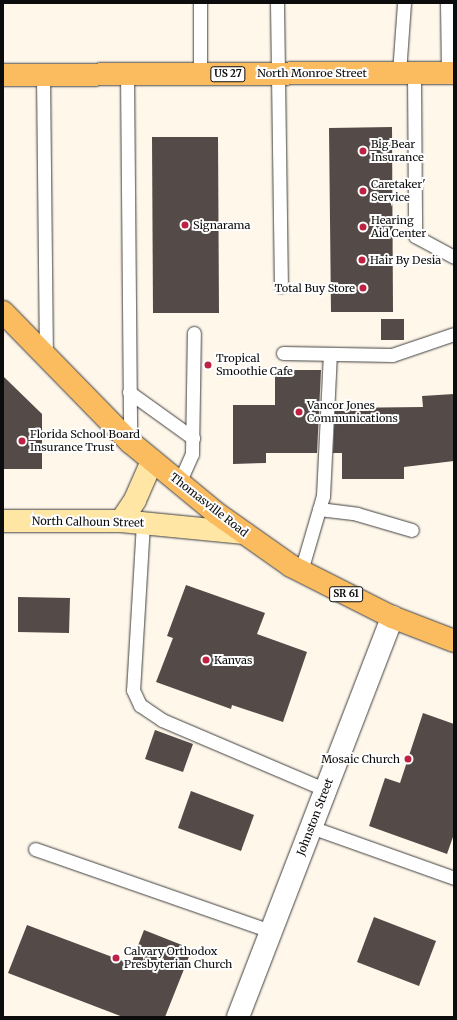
<!DOCTYPE html>
<html>
<head>
<meta charset="utf-8">
<style>
  body { margin:0 }
  #map { position:relative; width:457px; height:1020px; overflow:hidden; background:#fff7ea; font-family:Merriweather,serif }
  div>[style] { position:absolute }
  .building>* { inset:0; background:#544b48 }
  .roads { filter:drop-shadow(0 0 1px #3f3f3f) drop-shadow(0 0 1px #3f3f3f) }
  .lane>* { height:13px; margin:-6.5px; padding:0 6.5px; transform-origin:6.5px; border-radius:6.5px; background:#fff }
  .street>* { height:22px; margin:-11px; padding:0 11px; transform-origin:11px; border-radius:11px; background:#fff }
  .secondary>* { height:22px; margin:-11px; padding:0 11px; transform-origin:11px; border-radius:11px; background:#ffe6a5 }
  .primary>* { height:22px; margin:-11px; padding:0 11px; transform-origin:11px; border-radius:11px; background:#fbbb5f }
  .dots>* { width:11px; height:11px; translate:-50% -50%; box-sizing:border-box; border:2px solid #fff; border-radius:50% }
  span { translate:-50% -50%; white-space:nowrap; text-align:center; line-height:1.15; -webkit-text-stroke:4px #fff; paint-order:stroke }
  .shield-label span { padding:1px 3px; background:#fff; border:1px solid; border-radius:3px; -webkit-text-stroke-width:0 }
  .shield-label { font-size:10px; color:#0c0c0c; font-weight:700 }
  .street-label { font-size:11px; color:#0c0c0c }
  .poi-label { font-size:11px; color:#0c0c0c }
  .left { translate:0 -50%; text-align:left }
  .right { translate:-100% -50%; text-align:right }
  .frame { position:absolute; inset:0; border:4px solid #0c0c0c; pointer-events:none }
</style>
</head>
<body>
<div id="map">
  <div class="building">
    <i style="clip-path:polygon(392px 127px,393px 312px,331px 312px,329px 128px)"></i>
    <i style="clip-path:polygon(152px 137px,218px 137px,219px 313px,153px 313px)"></i>
    <i style="clip-path:polygon(381px 319px,404px 319px,404px 340px,381px 340px)"></i>
    <i style="clip-path:polygon(275px 370px,321px 370px,317px 453px,266px 453px,266px 463px,233px 464px,233px 405px,275px 405px)"></i>
    <i style="clip-path:polygon(3px 376px,42px 414px,42px 469px,3px 469px)"></i>
    <i style="clip-path:polygon(454px 394px,454px 461px,404px 467px,404px 479px,342px 479px,342px 453px,333px 453px,335px 408px,423px 407px,422px 396px)"></i>
    <i style="clip-path:polygon(186px 585px,265px 613px,257px 634px,307px 652px,283px 722px,232px 705px,231px 709px,156px 682px,173px 638px,167px 636px)"></i>
    <i style="clip-path:polygon(18px 597px,70px 598px,69px 633px,18px 632px)"></i>
    <i style="clip-path:polygon(423px 713px,454px 724px,454px 834px,447px 854px,369px 826px,385px 778px,400px 783px)"></i>
    <i style="clip-path:polygon(155px 730px,193px 744px,183px 772px,145px 759px)"></i>
    <i style="clip-path:polygon(191px 791px,254px 815px,241px 851px,178px 828px)"></i>
    <i style="clip-path:polygon(374px 917px,436px 941px,419px 986px,357px 962px)"></i>
    <i style="clip-path:polygon(27px 925px,131px 964px,144px 930px,192px 949px,165px 1017px,123px 1017px,8px 973px)"></i>
  </div>
  <div class="roads">
    <div class="lane">
      <i style="left:200px;top:3px;width:71px;rotate:90deg"></i>
      <i style="left:277px;top:3px;width:283px;rotate:89.2deg"></i>
      <i style="left:447px;top:3px;width:70px;rotate:89.2deg"></i>
      <i style="left:399px;top:73px;width:70px;rotate:-85.9deg"></i>
      <i style="left:414px;top:73px;width:163px;rotate:89.6deg"></i>
      <i style="left:415px;top:236px;width:44px;rotate:28.3deg"></i>
      <i style="left:43px;top:74px;width:281px;rotate:89.4deg"></i>
      <i style="left:127px;top:74px;width:368px;rotate:89.5deg"></i>
      <i style="left:283px;top:353px;width:109px;rotate:1.1deg"></i>
      <i style="left:392px;top:355px;width:65px;rotate:-18.7deg"></i>
      <i style="left:129px;top:392px;width:79px;rotate:35.7deg"></i>
      <i style="left:179px;top:483px;width:32px;rotate:-66deg"></i>
      <i style="left:192px;top:454px;width:121px;rotate:-89.1deg"></i>
      <i style="left:319px;top:509px;width:38px;rotate:7deg"></i>
      <i style="left:357px;top:514px;width:57px;rotate:16.2deg"></i>
      <i style="left:143px;top:523px;width:167px;rotate:93.4deg"></i>
      <i style="left:133px;top:690px;width:17px;rotate:65deg"></i>
      <i style="left:140px;top:705px;width:27px;rotate:34deg"></i>
      <i style="left:162px;top:720px;width:178px;rotate:23.1deg"></i>
      <i style="left:301px;top:571px;width:78px;rotate:-73.7deg"></i>
      <i style="left:323px;top:496px;width:142px;rotate:-87.2deg"></i>
      <i style="left:311px;top:827px;width:152px;rotate:19.6deg"></i>
      <i style="left:35px;top:849px;width:250px;rotate:19.2deg"></i>
    </div>
    <div class="street">
      <i style="left:238px;top:1017px;width:429px;rotate:-68.9deg"></i>
    </div>
    <div class="secondary">
      <i style="left:3px;top:521px;width:118px"></i>
      <i style="left:121px;top:521px;width:124px;rotate:5.6deg"></i>
      <i style="left:121px;top:521px;width:25px;rotate:-56deg"></i>
      <i style="left:135px;top:500px;width:43px;rotate:-66.4deg"></i>
    </div>
    <div class="primary">
      <i style="left:3px;top:75px;width:451px;rotate:-0.3deg"></i>
      <i style="left:3px;top:312px;width:182px;rotate:45.7deg"></i>
      <i style="left:130px;top:442px;width:112px;rotate:39.5deg"></i>
      <i style="left:216px;top:513px;width:92px;rotate:35.2deg"></i>
      <i style="left:291px;top:566px;width:113px;rotate:26.8deg"></i>
      <i style="left:392px;top:617px;width:66px;rotate:21.2deg"></i>
    </div>
  </div>
  <div class="dots">
    <i style="left:363px;top:151px;background:#bd2243"></i>
    <i style="left:363px;top:191px;background:#bd2243"></i>
    <i style="left:185px;top:225px;background:#bd2243"></i>
    <i style="left:363px;top:227px;background:#bd2243"></i>
    <i style="left:362px;top:260px;background:#bd2243"></i>
    <i style="left:363px;top:288px;background:#bd2243"></i>
    <i style="left:208px;top:365px;background:#bd2243"></i>
    <i style="left:299px;top:412px;background:#bd2243"></i>
    <i style="left:22px;top:441px;background:#bd2243"></i>
    <i style="left:206px;top:660px;background:#bd2243"></i>
    <i style="left:408px;top:759px;background:#bd2243"></i>
    <i style="left:116px;top:958px;background:#bd2243"></i>
  </div>
  <div class="shield-label">
    <span style="left:228px;top:74px">US 27</span>
    <span style="left:346px;top:594px">SR 61</span>
  </div>
  <div class="street-label">
    <span style="left:312px;top:73px">North Monroe Street</span>
    <span style="left:209px;top:505px;rotate:38deg">Thomasville Road</span>
    <span style="left:88px;top:522px;rotate:1deg">North Calhoun Street</span>
    <span style="left:315px;top:817px;rotate:-69deg">Johnston Street</span>
  </div>
  <div class="poi-label">
    <span class="left" style="left:371px;top:151px">Big Bear<br>Insurance</span>
    <span class="left" style="left:371px;top:191px">Caretaker'<br>Service</span>
    <span class="left" style="left:371px;top:227px">Hearing<br>Aid Center</span>
    <span class="left" style="left:193px;top:225px">Signarama</span>
    <span class="left" style="left:370px;top:260px">Hair By Desia</span>
    <span class="right" style="left:355px;top:288px">Total Buy Store</span>
    <span class="left" style="left:216px;top:365px">Tropical<br>Smoothie Cafe</span>
    <span class="left" style="left:307px;top:412px">Vancor Jones<br>Communications</span>
    <span class="left" style="left:30px;top:441px">Florida School Board<br>Insurance Trust</span>
    <span class="left" style="left:214px;top:660px">Kanvas</span>
    <span class="right" style="left:400px;top:759px">Mosaic Church</span>
    <span class="left" style="left:124px;top:958px">Calvary Orthodox<br>Presbyterian Church</span>
  </div>
  <div class="frame"></div>
</div>
</body>
</html>
